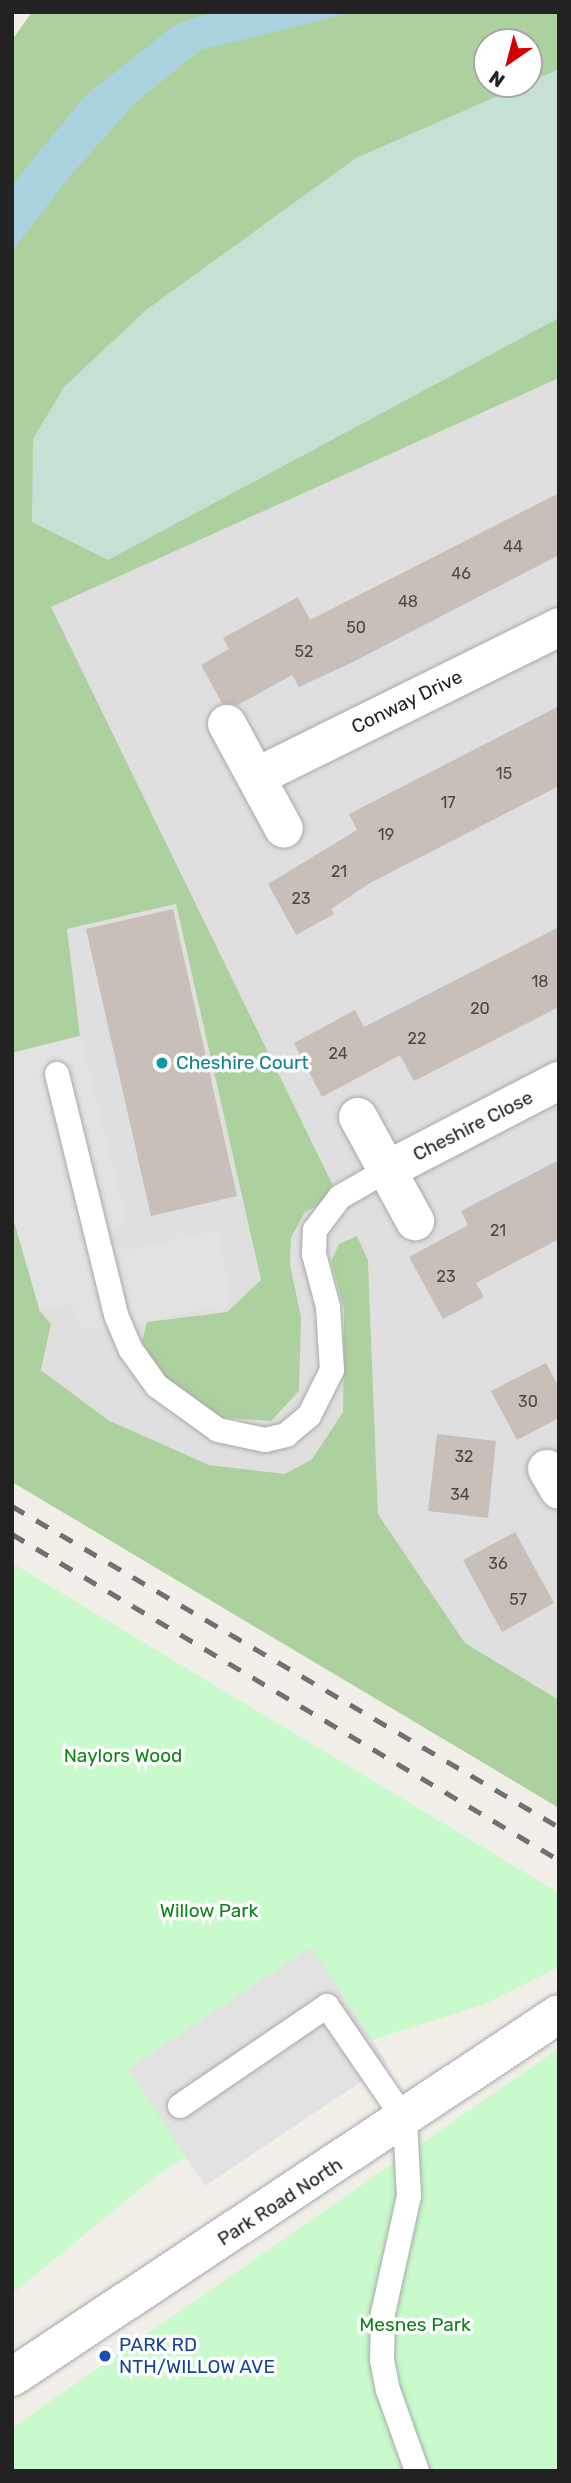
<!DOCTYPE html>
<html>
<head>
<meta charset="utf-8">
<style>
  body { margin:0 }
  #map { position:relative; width:571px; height:2483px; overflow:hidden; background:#f2efe9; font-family:Rubik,sans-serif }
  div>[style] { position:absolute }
  .residential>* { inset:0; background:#e0dfdf }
  .forest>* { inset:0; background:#add19e }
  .wetland>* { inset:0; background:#c6e0d4 }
  .park>* { inset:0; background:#c8facc }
  .parking>* { inset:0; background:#e2e2e2 }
  .water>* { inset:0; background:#aad3df }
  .building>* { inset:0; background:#c7bfb8 }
  .roads { filter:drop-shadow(0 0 2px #a9a9a9) drop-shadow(0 0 2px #a9a9a9) }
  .service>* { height:24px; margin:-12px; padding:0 12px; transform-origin:12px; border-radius:12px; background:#fff }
  .minor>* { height:38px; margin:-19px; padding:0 19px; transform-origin:19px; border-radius:19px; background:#fff }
  .tertiary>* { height:38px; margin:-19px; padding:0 19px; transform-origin:19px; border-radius:19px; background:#fff }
  .rail>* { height:5px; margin-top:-2.5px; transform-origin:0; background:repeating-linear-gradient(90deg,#707070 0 14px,transparent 0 28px) }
  .dots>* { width:19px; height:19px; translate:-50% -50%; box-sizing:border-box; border:4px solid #fff; border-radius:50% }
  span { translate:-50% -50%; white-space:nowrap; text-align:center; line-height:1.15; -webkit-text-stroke:7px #fff; paint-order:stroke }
  .number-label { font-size:16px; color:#4b4948 }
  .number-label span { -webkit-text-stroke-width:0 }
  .street-label { font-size:19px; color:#222 }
  .culture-label { font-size:19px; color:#0d838f }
  .left { translate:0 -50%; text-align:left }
  .park-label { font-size:19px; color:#0c8416 }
  .transit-label { font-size:19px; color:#164399 }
  .frame { position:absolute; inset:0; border:14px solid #222; pointer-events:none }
  .north { position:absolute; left:473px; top:28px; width:70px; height:70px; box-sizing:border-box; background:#fff; border:2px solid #a7a7a7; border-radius:50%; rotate:215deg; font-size:19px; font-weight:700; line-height:28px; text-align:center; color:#222 }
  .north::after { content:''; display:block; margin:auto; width:24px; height:32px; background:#d40000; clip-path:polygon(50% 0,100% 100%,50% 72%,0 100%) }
</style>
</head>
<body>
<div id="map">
  <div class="residential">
    <i style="clip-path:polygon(559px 378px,559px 1700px,465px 1643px,378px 1514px,368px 1260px,357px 1236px,331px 1261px,344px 1309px,343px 1412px,312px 1459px,285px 1474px,209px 1465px,108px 1420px,41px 1370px,51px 1324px,40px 1311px,12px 1214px,12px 1053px,80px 1036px,66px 929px,176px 904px,261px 1280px,227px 1312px,147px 1322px,301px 1317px,290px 1264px,291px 1238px,305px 1212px,337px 1196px,50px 607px)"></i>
  </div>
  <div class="forest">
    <i style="clip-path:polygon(evenodd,32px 12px,559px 12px,559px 378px,51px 607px,338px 1196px,305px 1212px,291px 1238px,290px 1264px,301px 1317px,299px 1391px,271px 1421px,217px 1417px,170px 1385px,142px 1342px,147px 1322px,227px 1312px,261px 1280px,176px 904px,67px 929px,80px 1036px,12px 1053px,12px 40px,32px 12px,487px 42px,529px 42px,529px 84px,487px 84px,487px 42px)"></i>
    <i style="clip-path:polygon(12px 1214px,40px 1311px,51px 1324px,41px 1370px,108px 1420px,209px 1465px,285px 1474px,312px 1459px,343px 1412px,344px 1309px,331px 1261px,339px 1244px,357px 1236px,368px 1260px,378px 1514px,465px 1643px,559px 1700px,559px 1808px,12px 1482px)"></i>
  </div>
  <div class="wetland">
    <i style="clip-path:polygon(559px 69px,559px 318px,108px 560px,32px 522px,33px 439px,64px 387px,146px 310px,356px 158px)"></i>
  </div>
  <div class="park">
    <i style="clip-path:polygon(12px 1563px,559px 1893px,559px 1967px,485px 2004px,372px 2040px,157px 2175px,12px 2294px)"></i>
    <i style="clip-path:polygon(559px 2048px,559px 2471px,12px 2471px,12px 2428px)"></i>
  </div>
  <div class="parking">
    <i style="clip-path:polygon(80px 1036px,127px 1224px,95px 1235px,107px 1245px,128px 1250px,218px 1230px,231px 1303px,147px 1322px,82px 1329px,71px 1304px,40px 1311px,12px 1214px,12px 1053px)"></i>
    <i style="clip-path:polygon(311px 1947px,388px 2064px,205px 2186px,128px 2069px)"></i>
  </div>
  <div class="water">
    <i style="clip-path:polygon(213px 12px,410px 12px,346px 14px,200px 50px,135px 103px,70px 176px,12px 251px,12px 185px,85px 96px,176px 24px)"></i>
  </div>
  <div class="building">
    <i style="clip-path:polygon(559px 493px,559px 555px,351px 663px,299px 687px,292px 675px,238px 705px,222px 703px,201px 665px,229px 649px,223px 638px,298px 597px,310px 620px)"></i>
    <i style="clip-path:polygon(559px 706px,559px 786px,370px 883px,331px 909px,334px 914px,296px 935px,268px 884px,357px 830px,349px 814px)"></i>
    <i style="clip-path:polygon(173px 909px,237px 1196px,151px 1216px,86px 929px)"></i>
    <i style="clip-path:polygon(559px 927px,559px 1007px,414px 1081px,400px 1055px,322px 1097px,294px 1043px,355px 1010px,364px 1027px)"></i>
    <i style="clip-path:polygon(559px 1160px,559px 1239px,476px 1283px,484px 1297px,443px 1319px,409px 1257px,468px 1225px,461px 1211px)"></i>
    <i style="clip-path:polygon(546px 1363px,559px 1387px,559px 1418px,517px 1440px,491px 1391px)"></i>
    <i style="clip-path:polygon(437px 1434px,496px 1441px,488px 1518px,428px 1511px)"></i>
    <i style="clip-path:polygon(515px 1532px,554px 1603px,502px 1632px,463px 1560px)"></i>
  </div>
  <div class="roads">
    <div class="service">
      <i style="left:57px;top:1074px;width:248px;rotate:76.2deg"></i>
      <i style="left:116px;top:1315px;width:38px;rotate:67deg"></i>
      <i style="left:131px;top:1350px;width:44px;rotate:54.2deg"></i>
      <i style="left:157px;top:1386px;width:75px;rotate:35.8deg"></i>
      <i style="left:218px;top:1430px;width:48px;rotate:12deg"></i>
      <i style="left:265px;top:1440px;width:22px;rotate:-13deg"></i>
      <i style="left:286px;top:1435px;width:30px;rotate:-40deg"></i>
      <i style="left:309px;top:1416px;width:51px;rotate:-63.4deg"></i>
      <i style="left:332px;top:1370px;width:63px;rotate:-93.6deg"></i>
      <i style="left:328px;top:1307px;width:55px;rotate:-104.8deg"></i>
      <i style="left:314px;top:1254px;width:24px;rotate:-88deg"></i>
      <i style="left:315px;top:1230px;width:41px;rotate:-52.9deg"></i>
      <i style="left:340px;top:1197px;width:54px;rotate:-29.9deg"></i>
      <i style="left:180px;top:2106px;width:178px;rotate:-34.2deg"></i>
      <i style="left:327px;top:2006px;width:138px;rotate:55.6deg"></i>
      <i style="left:405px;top:2120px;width:76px;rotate:87deg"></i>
      <i style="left:409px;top:2196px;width:120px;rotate:102.5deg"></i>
      <i style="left:383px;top:2313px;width:47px;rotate:91.2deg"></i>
      <i style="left:382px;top:2360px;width:31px;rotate:79deg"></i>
      <i style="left:388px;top:2390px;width:86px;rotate:70.3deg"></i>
    </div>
    <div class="minor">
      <i style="left:227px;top:724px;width:119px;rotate:61.5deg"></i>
      <i style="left:256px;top:777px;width:338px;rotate:-26.3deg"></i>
      <i style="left:358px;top:1117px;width:119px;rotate:61.3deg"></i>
      <i style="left:387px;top:1170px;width:194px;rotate:-27.4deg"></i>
      <i style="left:547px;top:1469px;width:24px;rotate:60deg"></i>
    </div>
    <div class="tertiary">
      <i style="left:12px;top:2377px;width:656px;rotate:-33.57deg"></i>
    </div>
  </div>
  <div class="rail">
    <i style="left:12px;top:1506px;width:634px;rotate:30.41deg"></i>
    <i style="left:12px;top:1534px;width:637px;rotate:30.79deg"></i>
  </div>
  <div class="dots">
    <i style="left:162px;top:1063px;background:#0f9aa8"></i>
    <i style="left:105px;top:2356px;background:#1a4fb4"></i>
  </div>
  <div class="number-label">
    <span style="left:513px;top:547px">44</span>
    <span style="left:461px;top:574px">46</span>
    <span style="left:408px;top:602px">48</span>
    <span style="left:356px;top:628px">50</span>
    <span style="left:304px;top:652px">52</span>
    <span style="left:504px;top:774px">15</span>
    <span style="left:448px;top:803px">17</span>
    <span style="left:386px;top:835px">19</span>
    <span style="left:339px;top:872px">21</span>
    <span style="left:301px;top:899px">23</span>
    <span style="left:540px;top:982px">18</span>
    <span style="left:480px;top:1009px">20</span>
    <span style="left:417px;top:1039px">22</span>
    <span style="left:338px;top:1054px">24</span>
    <span style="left:498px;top:1231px">21</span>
    <span style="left:446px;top:1277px">23</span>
    <span style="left:528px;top:1402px">30</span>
    <span style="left:464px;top:1457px">32</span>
    <span style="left:460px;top:1495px">34</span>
    <span style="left:498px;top:1564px">36</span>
    <span style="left:518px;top:1600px">57</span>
  </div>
  <div class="street-label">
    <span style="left:407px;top:702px;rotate:-26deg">Conway Drive</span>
    <span style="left:473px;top:1126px;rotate:-27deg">Cheshire Close</span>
    <span style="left:280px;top:2202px;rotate:-33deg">Park Road North</span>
  </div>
  <div class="culture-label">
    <span class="left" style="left:176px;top:1063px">Cheshire Court</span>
  </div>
  <div class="park-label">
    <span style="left:123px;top:1756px">Naylors Wood</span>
    <span style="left:209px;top:1911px">Willow Park</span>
    <span style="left:415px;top:2325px">Mesnes Park</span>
  </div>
  <div class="transit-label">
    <span class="left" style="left:119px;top:2356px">PARK RD<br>NTH/WILLOW AVE</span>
  </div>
  <div class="frame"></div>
  <div class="north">N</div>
</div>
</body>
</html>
